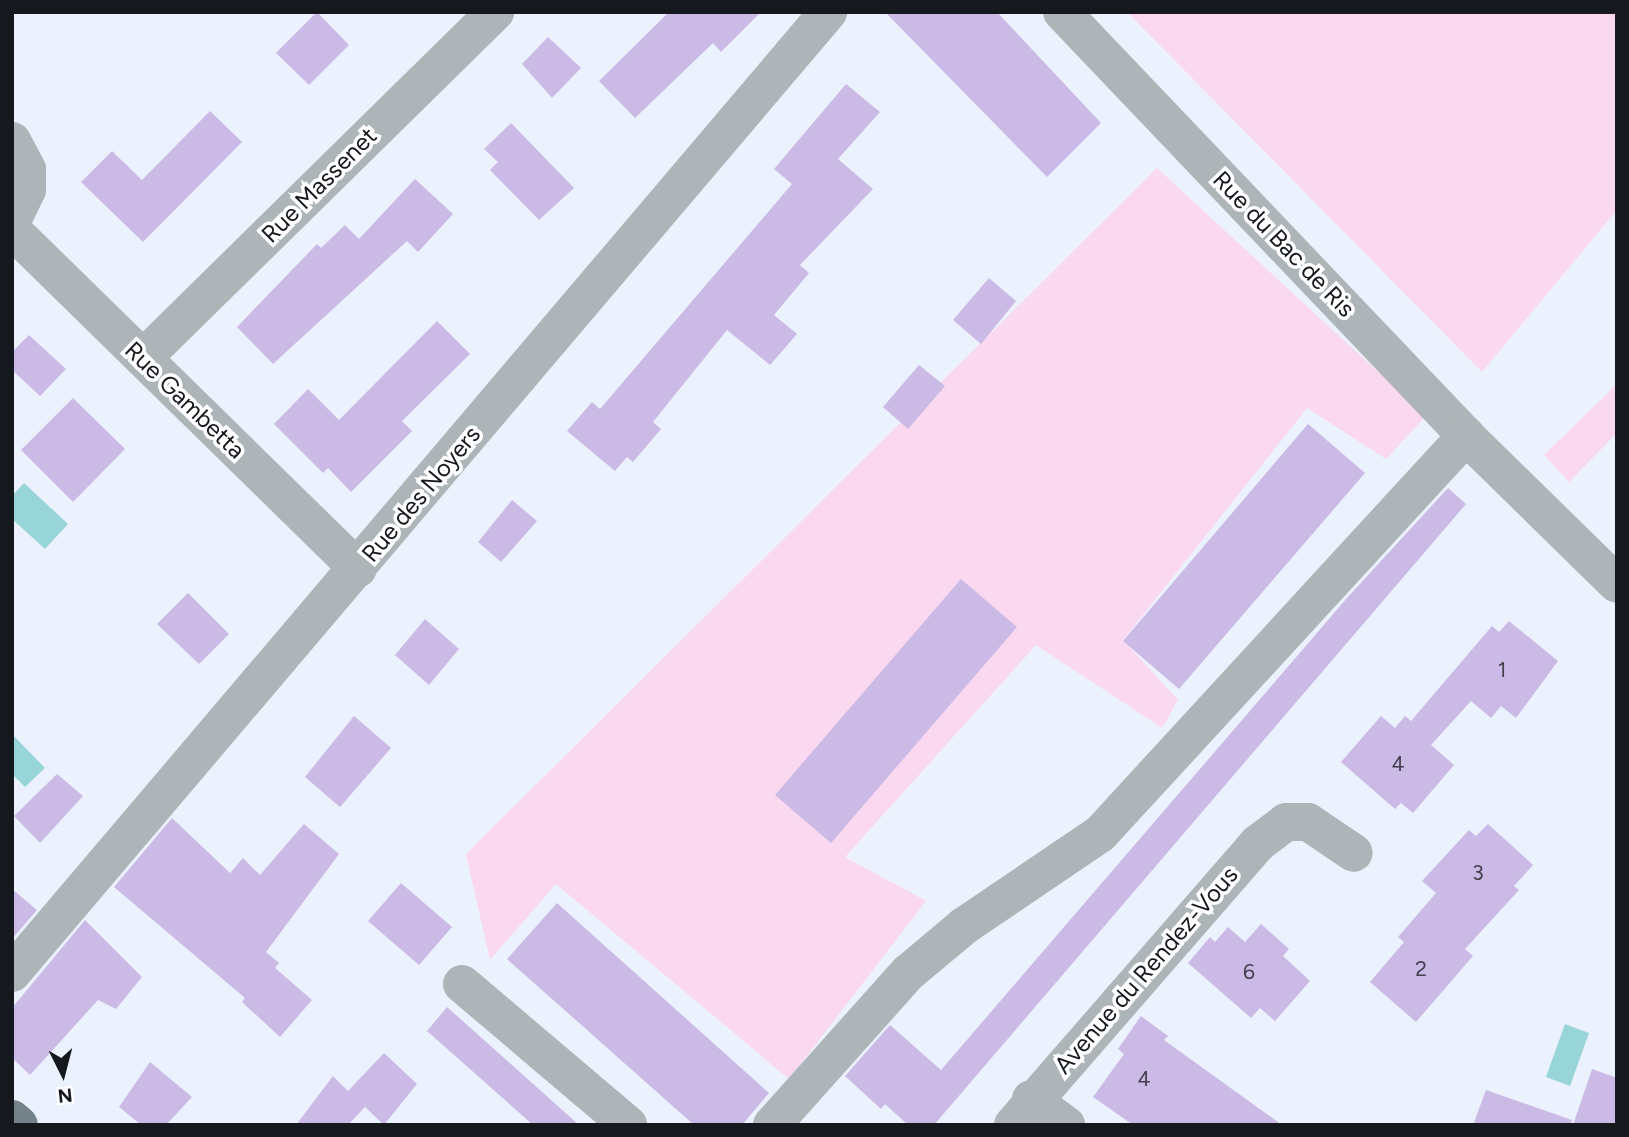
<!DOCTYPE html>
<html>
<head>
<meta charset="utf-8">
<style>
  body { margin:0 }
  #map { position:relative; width:1629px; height:1137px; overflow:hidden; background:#ecf1fe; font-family:Figtree,sans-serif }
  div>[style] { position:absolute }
  .green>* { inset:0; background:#fad8f0 }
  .water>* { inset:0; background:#97d5d8 }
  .building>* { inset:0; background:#cbbae6 }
  .minor>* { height:38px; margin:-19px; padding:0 19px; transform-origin:19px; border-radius:19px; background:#adb5b9 }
  .major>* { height:38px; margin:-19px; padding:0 19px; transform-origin:19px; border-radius:19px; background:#75828a }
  span { translate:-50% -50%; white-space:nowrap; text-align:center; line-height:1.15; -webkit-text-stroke:7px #fff; paint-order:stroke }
  .number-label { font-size:21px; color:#42404f }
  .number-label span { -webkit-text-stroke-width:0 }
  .street-label { font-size:24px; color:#15181d }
  .frame { position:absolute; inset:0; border:14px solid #15181d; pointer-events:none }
  .north { position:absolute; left:28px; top:1039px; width:70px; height:70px; -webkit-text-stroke:5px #fff; paint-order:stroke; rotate:174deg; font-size:19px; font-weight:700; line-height:28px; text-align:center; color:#15181d }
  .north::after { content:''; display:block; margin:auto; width:24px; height:32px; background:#15181d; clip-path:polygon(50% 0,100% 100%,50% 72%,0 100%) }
</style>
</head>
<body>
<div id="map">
  <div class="green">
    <i style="clip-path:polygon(1127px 12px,1617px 12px,1617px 210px,1482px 372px)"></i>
    <i style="clip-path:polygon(1157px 168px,1426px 416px,1386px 459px,1307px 408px,1123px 640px,1178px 700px,1162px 728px,1036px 645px,845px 857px,926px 901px,789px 1079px,556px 884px,490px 960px,466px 854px)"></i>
    <i style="clip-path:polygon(1617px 384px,1617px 433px,1569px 482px,1544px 455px)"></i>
  </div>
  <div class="water">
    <i style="clip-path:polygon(24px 483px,68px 524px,45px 549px,12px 519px,12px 496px)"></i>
    <i style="clip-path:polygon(12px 734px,45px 768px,25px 787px,12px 774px)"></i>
    <i style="clip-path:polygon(1565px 1024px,1589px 1033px,1570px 1086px,1546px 1077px)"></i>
  </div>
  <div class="building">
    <i style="clip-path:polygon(317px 12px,349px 45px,309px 85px,276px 53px)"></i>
    <i style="clip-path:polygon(669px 12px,761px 12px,721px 52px,713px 43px,635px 118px,599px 81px)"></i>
    <i style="clip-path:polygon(885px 12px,997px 12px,1101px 123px,1047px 177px)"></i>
    <i style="clip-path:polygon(548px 37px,581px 68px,552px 98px,522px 64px)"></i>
    <i style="clip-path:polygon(846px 84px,880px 112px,838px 159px,873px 189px,800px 265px,809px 273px,774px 315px,797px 334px,770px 365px,727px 330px,653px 422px,661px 429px,633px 462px,627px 457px,615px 471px,567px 431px,592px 402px,600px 409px,792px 184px,774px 169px)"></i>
    <i style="clip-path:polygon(210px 111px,242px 142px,143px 242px,81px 182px,112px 151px,142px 180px)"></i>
    <i style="clip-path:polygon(511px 123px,574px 188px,539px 220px,490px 170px,498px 162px,484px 149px)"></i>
    <i style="clip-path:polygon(415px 179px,453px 214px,418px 252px,407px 241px,273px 364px,237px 327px,317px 244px,321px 248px,345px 225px,359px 239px)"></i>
    <i style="clip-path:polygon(989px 278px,1016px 301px,981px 344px,953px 320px)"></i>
    <i style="clip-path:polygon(437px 321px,470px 354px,402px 421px,412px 431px,351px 492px,328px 468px,323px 473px,274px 424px,308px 389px,339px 420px)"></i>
    <i style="clip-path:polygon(29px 335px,66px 369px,40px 396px,12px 370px,12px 352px)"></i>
    <i style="clip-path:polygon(919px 365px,945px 386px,908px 429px,883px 407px)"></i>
    <i style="clip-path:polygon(73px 398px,125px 449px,73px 502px,21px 450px)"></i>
    <i style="clip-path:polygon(1308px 424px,1365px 473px,1179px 689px,1123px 641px)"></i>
    <i style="clip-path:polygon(1448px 488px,1466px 504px,934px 1125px,908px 1125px,885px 1104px,881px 1109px,845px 1076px,890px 1025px,941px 1070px,1347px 598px)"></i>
    <i style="clip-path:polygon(512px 500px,537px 521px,501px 562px,478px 542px)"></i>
    <i style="clip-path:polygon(961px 579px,1017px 627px,831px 843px,775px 795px)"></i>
    <i style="clip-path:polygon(188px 593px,229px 634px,199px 664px,157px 624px)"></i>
    <i style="clip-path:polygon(425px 619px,459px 649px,429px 685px,395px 655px)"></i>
    <i style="clip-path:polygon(1509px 621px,1558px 661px,1516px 718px,1501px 706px,1491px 718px,1471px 701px,1431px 745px,1454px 765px,1413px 813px,1401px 803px,1395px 809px,1341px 762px,1381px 716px,1395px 728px,1405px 716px,1411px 721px,1492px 626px,1499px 632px)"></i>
    <i style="clip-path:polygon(354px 716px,391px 748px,340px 807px,305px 777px)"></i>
    <i style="clip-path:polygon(57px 774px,83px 796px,40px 843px,14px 816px)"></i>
    <i style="clip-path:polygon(172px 818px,230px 873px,243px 858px,260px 875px,304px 824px,339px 854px,266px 952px,279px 963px,275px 968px,312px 1000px,280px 1037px,242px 1002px,245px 998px,114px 887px)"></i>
    <i style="clip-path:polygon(1488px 824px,1533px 865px,1514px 886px,1519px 890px,1465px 949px,1473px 956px,1416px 1022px,1370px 982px,1404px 942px,1398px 937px,1436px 893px,1422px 881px,1469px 830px,1476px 836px)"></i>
    <i style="clip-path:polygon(401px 883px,452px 927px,419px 965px,368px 921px)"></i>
    <i style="clip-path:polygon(12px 889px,37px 910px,12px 939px)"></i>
    <i style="clip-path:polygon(557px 903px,769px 1093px,742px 1125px,694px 1125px,507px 959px)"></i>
    <i style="clip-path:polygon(85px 920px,142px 977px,116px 1009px,98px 1000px,30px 1075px,12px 1058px,12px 1008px)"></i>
    <i style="clip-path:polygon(1261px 924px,1289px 949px,1283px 956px,1310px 981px,1275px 1021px,1260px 1008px,1251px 1018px,1188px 963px,1210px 937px,1215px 942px,1228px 927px,1245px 942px)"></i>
    <i style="clip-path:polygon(447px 1007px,579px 1125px,533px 1125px,427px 1031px)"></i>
    <i style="clip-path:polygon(1141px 1016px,1168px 1036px,1164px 1040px,1282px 1125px,1133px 1125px,1093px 1097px,1124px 1054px,1118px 1049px)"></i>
    <i style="clip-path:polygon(384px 1053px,417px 1084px,384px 1125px,365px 1107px,348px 1125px,296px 1125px,333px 1076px,348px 1091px)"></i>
    <i style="clip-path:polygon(150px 1062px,192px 1097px,166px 1125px,141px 1125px,119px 1107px)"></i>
    <i style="clip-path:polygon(1592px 1069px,1617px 1078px,1617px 1125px,1573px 1125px)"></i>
    <i style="clip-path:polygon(1486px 1090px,1572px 1120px,1571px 1125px,1473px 1125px)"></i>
  </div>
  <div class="minor">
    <i style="left:1062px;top:12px;width:586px;rotate:46.38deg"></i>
    <i style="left:1466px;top:436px;width:211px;rotate:44.4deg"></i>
    <i style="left:12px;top:141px;width:32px;rotate:62deg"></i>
    <i style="left:27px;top:169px;width:21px;rotate:90deg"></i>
    <i style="left:27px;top:190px;width:34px;rotate:116deg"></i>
    <i style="left:12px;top:230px;width:484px;rotate:44.4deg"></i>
    <i style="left:143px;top:358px;width:494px;rotate:-44.5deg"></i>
    <i style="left:12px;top:973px;width:1261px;rotate:-49.66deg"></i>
    <i style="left:462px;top:984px;width:218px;rotate:40.3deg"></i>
    <i style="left:1031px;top:1099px;width:44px;rotate:36.6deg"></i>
    <i style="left:772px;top:1125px;width:204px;rotate:-48.2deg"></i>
    <i style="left:908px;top:973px;width:73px;rotate:-40deg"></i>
    <i style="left:964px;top:926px;width:164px;rotate:-34.1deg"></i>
    <i style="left:1100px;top:834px;width:541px;rotate:-47.4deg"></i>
    <i style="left:1013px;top:1125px;width:372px;rotate:-49deg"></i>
    <i style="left:1257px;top:844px;width:36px;rotate:-37deg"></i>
    <i style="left:1286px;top:822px;width:22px"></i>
    <i style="left:1308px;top:822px;width:55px;rotate:34deg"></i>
  </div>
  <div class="major">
    <i style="left:12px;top:1119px;width:9px;rotate:41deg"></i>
  </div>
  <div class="number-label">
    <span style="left:1502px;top:670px">1</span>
    <span style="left:1398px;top:764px">4</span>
    <span style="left:1478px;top:873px">3</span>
    <span style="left:1421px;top:969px">2</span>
    <span style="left:1249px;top:972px">6</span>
    <span style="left:1144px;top:1079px">4</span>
  </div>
  <div class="street-label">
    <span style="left:319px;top:185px;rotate:-45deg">Rue Massenet</span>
    <span style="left:1284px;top:244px;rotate:46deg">Rue du Bac de Ris</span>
    <span style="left:185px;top:400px;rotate:44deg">Rue Gambetta</span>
    <span style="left:421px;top:494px;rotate:-50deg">Rue des Noyers</span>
    <span style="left:1146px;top:970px;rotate:-49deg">Avenue du Rendez-Vous</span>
  </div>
  <div class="frame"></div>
  <div class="north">N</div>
</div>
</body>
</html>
